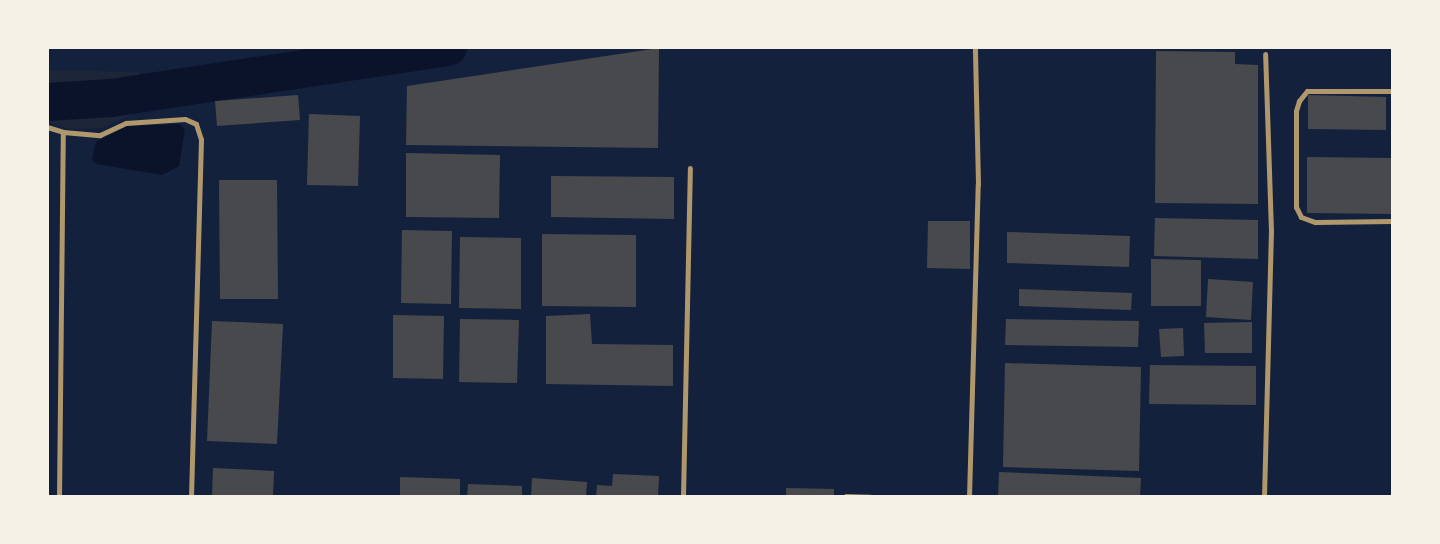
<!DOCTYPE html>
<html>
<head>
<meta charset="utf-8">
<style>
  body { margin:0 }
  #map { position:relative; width:1440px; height:544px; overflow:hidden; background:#14213d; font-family:Quicksand,sans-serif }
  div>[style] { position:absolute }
  .green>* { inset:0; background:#1d2539 }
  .water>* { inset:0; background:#0b132b }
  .river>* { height:38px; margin:-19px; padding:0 19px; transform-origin:19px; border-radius:19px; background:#0b132b }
  .building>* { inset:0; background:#48494c }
  .service>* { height:5px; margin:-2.5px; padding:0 2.5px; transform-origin:2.5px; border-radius:2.5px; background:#b1986c }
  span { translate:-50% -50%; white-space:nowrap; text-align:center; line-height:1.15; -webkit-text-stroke:5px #f6f1e7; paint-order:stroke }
  .frame { position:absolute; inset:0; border:49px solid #f6f1e7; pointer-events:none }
</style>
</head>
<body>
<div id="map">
  <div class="green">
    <i style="clip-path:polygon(47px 70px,139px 72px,143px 105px,131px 115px,102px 128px,71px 129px,47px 122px)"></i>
  </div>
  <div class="water">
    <i style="clip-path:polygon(180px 124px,185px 130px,179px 166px,162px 175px,96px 164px,92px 159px,96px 142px,127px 126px)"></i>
  </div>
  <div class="river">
    <i style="left:47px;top:102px;width:64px;rotate:-3.6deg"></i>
    <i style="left:111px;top:98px;width:341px;rotate:-8.6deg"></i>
  </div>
  <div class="building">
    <i style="clip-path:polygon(659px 48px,658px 148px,406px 145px,407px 86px)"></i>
    <i style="clip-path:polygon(1156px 51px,1235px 52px,1235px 64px,1258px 65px,1258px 204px,1155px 203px)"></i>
    <i style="clip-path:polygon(298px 95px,300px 120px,217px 126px,215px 101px)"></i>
    <i style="clip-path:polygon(1308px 95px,1386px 97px,1386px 130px,1308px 129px)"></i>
    <i style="clip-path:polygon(309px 114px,360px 116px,358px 186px,307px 185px)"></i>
    <i style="clip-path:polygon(406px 153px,500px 155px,499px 218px,406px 217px)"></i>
    <i style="clip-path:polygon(1307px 157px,1393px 158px,1393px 214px,1307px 213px)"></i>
    <i style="clip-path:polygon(551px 176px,674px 177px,674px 219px,551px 217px)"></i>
    <i style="clip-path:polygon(219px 180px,277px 180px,278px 299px,220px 299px)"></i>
    <i style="clip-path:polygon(1155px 218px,1258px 220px,1258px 259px,1154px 256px)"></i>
    <i style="clip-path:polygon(928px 221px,970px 221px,970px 269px,927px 268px)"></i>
    <i style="clip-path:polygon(402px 230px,452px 231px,451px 304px,401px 303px)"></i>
    <i style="clip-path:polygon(1007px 232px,1130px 236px,1129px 267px,1007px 263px)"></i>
    <i style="clip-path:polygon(542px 234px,636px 235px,636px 307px,542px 306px)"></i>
    <i style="clip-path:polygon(460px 237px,521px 238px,521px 309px,459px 308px)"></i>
    <i style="clip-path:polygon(1151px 259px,1201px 260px,1201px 306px,1151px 306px)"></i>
    <i style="clip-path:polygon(1208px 279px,1253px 282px,1251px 320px,1206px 317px)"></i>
    <i style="clip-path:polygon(1019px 289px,1132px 293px,1131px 310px,1019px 306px)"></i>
    <i style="clip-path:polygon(590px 314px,592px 344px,673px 345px,673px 386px,546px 384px,546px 316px)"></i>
    <i style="clip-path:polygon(393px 315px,444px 316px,443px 379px,393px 378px)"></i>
    <i style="clip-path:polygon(460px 319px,519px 320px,517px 383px,459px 382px)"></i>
    <i style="clip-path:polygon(1006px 319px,1139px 321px,1138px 347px,1005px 345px)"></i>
    <i style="clip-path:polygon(212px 321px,283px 324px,277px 444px,207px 441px)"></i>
    <i style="clip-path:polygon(1252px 322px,1252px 353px,1205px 353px,1204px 323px)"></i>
    <i style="clip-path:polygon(1183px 328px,1184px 356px,1161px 357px,1159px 329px)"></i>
    <i style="clip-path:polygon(1005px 363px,1141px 367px,1139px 471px,1003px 467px)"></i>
    <i style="clip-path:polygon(1150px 365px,1256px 366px,1256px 405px,1149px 404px)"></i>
    <i style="clip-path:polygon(213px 468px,274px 471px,273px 497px,212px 497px)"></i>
    <i style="clip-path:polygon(999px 472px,1141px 478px,1140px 497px,998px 497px)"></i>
    <i style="clip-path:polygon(613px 474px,659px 476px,658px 497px,596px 497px,597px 485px,612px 486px)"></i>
    <i style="clip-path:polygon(400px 477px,460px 479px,460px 497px,400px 497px)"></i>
    <i style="clip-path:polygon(532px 478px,587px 482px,586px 497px,531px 497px)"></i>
    <i style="clip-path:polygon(468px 484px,522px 486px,522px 497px,467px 497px)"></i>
    <i style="clip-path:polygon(786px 488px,834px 489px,834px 497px,786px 497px)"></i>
  </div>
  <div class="service">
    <i style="left:1393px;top:91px;width:86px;rotate:180deg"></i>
    <i style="left:1307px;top:91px;width:13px;rotate:129deg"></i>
    <i style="left:1299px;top:101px;width:10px;rotate:107deg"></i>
    <i style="left:1296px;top:111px;width:96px;rotate:90deg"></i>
    <i style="left:1296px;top:207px;width:11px;rotate:63deg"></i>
    <i style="left:1301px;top:217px;width:15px;rotate:20deg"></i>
    <i style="left:1315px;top:222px;width:78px;rotate:-0.7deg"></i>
    <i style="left:47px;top:127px;width:17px;rotate:17deg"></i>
    <i style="left:63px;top:132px;width:37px;rotate:5deg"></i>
    <i style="left:100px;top:135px;width:29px;rotate:-25deg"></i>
    <i style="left:126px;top:123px;width:59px;rotate:-3.9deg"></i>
    <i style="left:185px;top:119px;width:12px;rotate:24deg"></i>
    <i style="left:196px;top:124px;width:16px;rotate:72deg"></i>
    <i style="left:201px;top:139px;width:358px;rotate:91.6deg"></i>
    <i style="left:846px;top:496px;width:24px;rotate:2deg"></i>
    <i style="left:59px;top:497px;width:365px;rotate:-89.4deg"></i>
    <i style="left:683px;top:497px;width:329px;rotate:-88.8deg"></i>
    <i style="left:969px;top:497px;width:313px;rotate:-88.4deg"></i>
    <i style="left:978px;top:184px;width:137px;rotate:-91.3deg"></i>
    <i style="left:1264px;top:497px;width:266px;rotate:-88.5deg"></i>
    <i style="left:1271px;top:231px;width:177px;rotate:-91.9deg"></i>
  </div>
  <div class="frame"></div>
</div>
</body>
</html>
